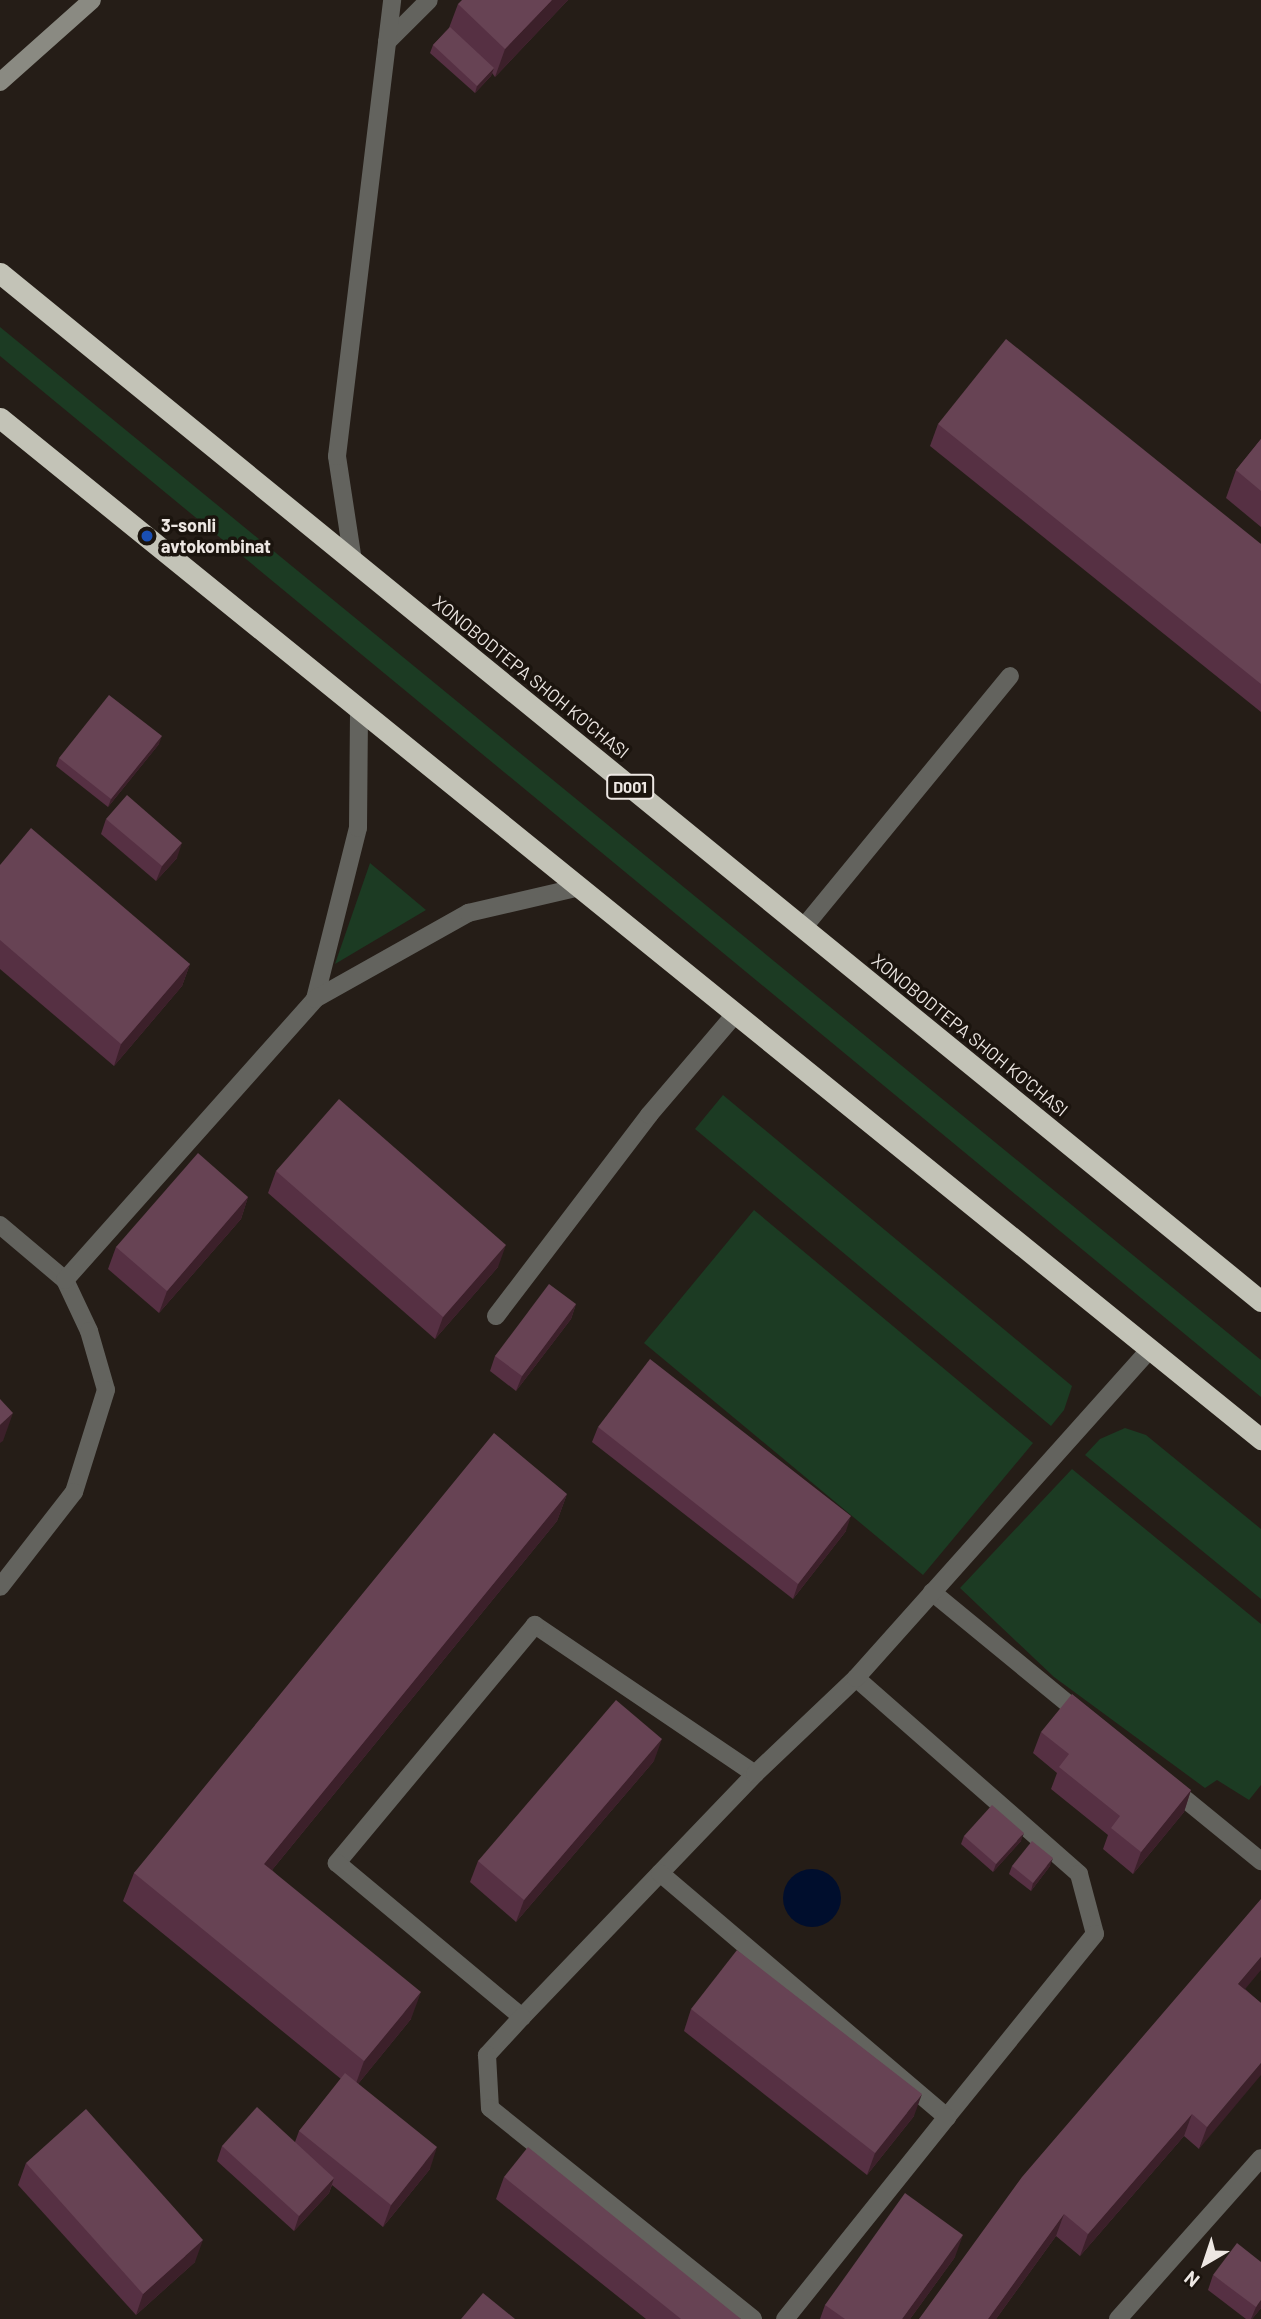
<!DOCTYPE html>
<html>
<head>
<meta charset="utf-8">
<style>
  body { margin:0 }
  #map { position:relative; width:1261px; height:2319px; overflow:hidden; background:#251d17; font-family:Barlow,sans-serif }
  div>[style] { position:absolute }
  .green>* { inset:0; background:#1c3b23 }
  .water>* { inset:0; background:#000e2d }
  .round { border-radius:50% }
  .lane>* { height:18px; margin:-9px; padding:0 9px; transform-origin:9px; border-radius:9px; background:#63635e }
  .secondary>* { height:18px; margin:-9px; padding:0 9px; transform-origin:9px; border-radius:9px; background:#8a8a82 }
  .highway>* { height:21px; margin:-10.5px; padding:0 10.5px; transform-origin:10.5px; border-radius:10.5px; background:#c3c3b7 }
  .wall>* { inset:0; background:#563043 }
  .shaded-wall>* { inset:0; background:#3c202a }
  .building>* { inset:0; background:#674354 }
  .dots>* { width:19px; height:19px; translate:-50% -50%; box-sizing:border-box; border:4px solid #1b140e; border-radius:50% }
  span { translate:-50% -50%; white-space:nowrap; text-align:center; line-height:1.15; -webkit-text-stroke:7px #1b140e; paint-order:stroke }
  .shield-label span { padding:2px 5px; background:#1b140e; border:2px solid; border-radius:5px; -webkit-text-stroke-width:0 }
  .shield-label { font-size:16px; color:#ede7e3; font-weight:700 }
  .poi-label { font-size:18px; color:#ede7e3; font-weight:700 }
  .left { translate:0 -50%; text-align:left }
  .street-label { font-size:18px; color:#ede7e3 }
  .north { position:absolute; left:1170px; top:2228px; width:70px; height:70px; -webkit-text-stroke:5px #1b140e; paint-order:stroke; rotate:219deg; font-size:19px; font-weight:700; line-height:28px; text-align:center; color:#ede7e3 }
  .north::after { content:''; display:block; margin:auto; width:24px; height:32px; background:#ede7e3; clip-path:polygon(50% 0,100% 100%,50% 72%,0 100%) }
</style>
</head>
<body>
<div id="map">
  <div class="green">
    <i style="clip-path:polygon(0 327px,1261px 1360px,1261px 1397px,0 356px)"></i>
    <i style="clip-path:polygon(370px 863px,426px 910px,335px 964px)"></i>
    <i style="clip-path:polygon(723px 1095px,1072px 1386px,1064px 1410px,1051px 1426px,695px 1129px)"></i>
    <i style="clip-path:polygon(754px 1210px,1033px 1443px,923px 1575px,644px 1343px)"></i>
    <i style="clip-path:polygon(1125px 1428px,1146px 1435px,1261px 1529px,1261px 1599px,1085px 1455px,1100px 1439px)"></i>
    <i style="clip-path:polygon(1072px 1469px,1261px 1624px,1261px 1785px,1249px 1800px,1217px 1780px,1205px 1788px,1054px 1677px,960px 1588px)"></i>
  </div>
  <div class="water">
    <i class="round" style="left:783px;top:1869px;width:58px;height:58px"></i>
  </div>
  <div class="lane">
    <i style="left:387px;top:42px;width:59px;rotate:-45deg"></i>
    <i style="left:353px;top:561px;width:106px;rotate:-98.7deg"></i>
    <i style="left:337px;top:456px;width:459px;rotate:-83.1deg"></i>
    <i style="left:803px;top:928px;width:326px;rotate:-50.6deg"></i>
    <i style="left:315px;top:999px;width:176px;rotate:-75.9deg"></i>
    <i style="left:358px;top:828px;width:119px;rotate:-89.5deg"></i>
    <i style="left:0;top:1225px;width:85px;rotate:40.2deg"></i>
    <i style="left:65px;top:1280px;width:56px;rotate:64.8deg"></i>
    <i style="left:89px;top:1331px;width:61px;rotate:73.9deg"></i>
    <i style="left:106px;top:1390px;width:107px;rotate:107.4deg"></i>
    <i style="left:74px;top:1492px;width:120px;rotate:127.9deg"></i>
    <i style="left:65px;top:1280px;width:376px;rotate:-48.3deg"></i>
    <i style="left:315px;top:999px;width:176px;rotate:-29.3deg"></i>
    <i style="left:468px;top:913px;width:115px;rotate:-13.1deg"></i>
    <i style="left:496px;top:1316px;width:253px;rotate:-52.7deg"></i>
    <i style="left:649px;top:1115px;width:134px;rotate:-49.5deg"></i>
    <i style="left:932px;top:1592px;width:194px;rotate:39.4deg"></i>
    <i style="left:856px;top:1678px;width:297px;rotate:41.3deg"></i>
    <i style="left:1079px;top:1874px;width:62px;rotate:75.1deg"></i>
    <i style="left:1095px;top:1934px;width:235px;rotate:129deg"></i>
    <i style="left:755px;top:1774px;width:266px;rotate:-145.9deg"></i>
    <i style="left:535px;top:1625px;width:310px;rotate:129.8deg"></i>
    <i style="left:337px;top:1863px;width:241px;rotate:39.8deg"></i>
    <i style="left:522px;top:2017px;width:337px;rotate:-46.2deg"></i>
    <i style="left:755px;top:1774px;width:139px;rotate:-43.5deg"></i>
    <i style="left:856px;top:1678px;width:441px;rotate:-48.2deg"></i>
    <i style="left:1169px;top:1786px;width:119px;rotate:39.2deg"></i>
    <i style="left:660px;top:1873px;width:377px;rotate:40.4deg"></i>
    <i style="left:947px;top:2117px;width:259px;rotate:128.7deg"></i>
    <i style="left:522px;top:2017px;width:52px;rotate:132.6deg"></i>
    <i style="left:487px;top:2055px;width:53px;rotate:86.8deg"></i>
    <i style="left:490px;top:2108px;width:337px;rotate:38.7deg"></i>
    <i style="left:1118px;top:2319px;width:215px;rotate:-48.4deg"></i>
  </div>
  <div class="secondary">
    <i style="left:0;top:82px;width:123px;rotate:-41.7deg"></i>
  </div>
  <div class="highway">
    <i style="left:0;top:273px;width:1627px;rotate:39.19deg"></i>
    <i style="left:0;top:418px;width:1623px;rotate:39deg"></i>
  </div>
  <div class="wall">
    <i style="clip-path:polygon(568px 0,495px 77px,492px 73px,491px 76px,475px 93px,430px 53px,433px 45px,449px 28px,458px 4px)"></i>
    <i style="clip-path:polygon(938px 424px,1261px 544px,1261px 712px,930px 446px)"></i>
    <i style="clip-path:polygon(1261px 439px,1261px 527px,1226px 498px,1236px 470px)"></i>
    <i style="clip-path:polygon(159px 744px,108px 807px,56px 766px,59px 758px)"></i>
    <i style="clip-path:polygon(106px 819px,177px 858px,156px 881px,101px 834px)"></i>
    <i style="clip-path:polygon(0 865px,190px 964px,182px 986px,114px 1066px,0 969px)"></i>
    <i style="clip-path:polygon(276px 1171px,498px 1267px,435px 1339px,268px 1193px)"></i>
    <i style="clip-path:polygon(248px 1197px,241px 1219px,159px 1313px,108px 1269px,116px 1247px)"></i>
    <i style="clip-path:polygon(576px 1304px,571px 1319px,516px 1391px,490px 1371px,495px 1356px)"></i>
    <i style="clip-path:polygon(598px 1427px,846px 1531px,793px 1599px,592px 1442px)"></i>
    <i style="clip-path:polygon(567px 1494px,557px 1521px,272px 1870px,411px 2019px,358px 2084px,430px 2169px,383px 2227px,332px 2185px,329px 2193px,294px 2231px,217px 2161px,222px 2146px,295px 2142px,299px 2131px,341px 2079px,123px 1901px,134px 1873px)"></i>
    <i style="clip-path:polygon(1041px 1732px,1191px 1790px,1184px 1812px,1133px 1874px,1103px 1849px,1108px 1835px,1051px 1789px,1057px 1773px,1033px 1753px)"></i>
    <i style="clip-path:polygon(654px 1761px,516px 1922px,470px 1882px,478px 1861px)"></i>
    <i style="clip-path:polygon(964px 1836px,1021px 1841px,993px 1872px,961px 1844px)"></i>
    <i style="clip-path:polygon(1012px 1866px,1050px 1866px,1031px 1891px,1009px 1874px)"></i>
    <i style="clip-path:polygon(1245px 1989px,1261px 2003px,1199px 2149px,1184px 2136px,1080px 2256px,1056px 2236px,996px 2319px,919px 2319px)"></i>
    <i style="clip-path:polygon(691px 2009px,914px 2116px,867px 2175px,684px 2031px)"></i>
    <i style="clip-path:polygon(26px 2163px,195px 2262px,136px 2315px,18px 2185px)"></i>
    <i style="clip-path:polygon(504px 2177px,741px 2319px,646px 2319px,496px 2199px)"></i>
    <i style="clip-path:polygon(955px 2257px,910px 2319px,820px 2319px,825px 2305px)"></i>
    <i style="clip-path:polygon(1213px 2275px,1261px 2308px,1252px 2319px,1246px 2319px,1208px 2290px)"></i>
  </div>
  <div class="shaded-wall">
    <i style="clip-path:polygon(552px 0,568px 0,495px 77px,505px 49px)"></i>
    <i style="clip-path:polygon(494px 68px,491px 76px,475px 93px,477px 86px)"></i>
    <i style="clip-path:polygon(162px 736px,159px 744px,108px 807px,111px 799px)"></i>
    <i style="clip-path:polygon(182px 843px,177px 858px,156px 881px,162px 866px)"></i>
    <i style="clip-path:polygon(190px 964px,182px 986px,114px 1066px,121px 1044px)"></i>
    <i style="clip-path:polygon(248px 1197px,241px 1219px,159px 1313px,167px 1291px)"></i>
    <i style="clip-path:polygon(506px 1245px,498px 1267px,435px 1339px,443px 1317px)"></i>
    <i style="clip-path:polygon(576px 1304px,571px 1319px,516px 1391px,522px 1376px)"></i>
    <i style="clip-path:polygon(13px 1413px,3px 1441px,0 1443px,0 1425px)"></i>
    <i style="clip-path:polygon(567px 1494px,557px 1521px,254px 1892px,264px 1864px)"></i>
    <i style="clip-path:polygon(851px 1516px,846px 1531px,793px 1599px,798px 1584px)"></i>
    <i style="clip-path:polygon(662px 1739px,654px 1761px,516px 1922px,524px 1900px)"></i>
    <i style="clip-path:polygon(1191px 1790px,1184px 1812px,1133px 1874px,1141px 1852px)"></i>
    <i style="clip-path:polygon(1024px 1833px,1021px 1841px,993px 1872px,996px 1864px)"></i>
    <i style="clip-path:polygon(1053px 1858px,1050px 1866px,1031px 1891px,1033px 1883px)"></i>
    <i style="clip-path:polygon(1261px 1957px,1261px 1970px,1231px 2006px,1238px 1984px)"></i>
    <i style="clip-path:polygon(421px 1992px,411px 2019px,354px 2089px,364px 2061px)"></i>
    <i style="clip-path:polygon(1261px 2063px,1261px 2075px,1199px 2149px,1207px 2127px)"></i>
    <i style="clip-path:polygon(922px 2094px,914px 2116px,867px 2175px,875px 2153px)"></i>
    <i style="clip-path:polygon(1192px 2114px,1184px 2136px,1080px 2256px,1088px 2234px)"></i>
    <i style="clip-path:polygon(437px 2147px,430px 2169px,383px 2227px,391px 2205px)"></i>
    <i style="clip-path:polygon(334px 2178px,329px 2193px,294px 2231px,299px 2216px)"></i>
    <i style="clip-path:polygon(1064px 2214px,1056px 2236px,996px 2319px,988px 2319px)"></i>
    <i style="clip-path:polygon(963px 2235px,955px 2257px,910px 2319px,902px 2319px)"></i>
    <i style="clip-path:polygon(203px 2240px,195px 2262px,136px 2315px,143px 2294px)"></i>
    <i style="clip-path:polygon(1261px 2300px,1261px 2308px,1252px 2319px,1251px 2319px,1256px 2307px)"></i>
  </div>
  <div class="building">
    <i style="clip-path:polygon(462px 0,552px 0,505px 49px,458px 4px)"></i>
    <i style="clip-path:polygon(450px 27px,494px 68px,477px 86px,433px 45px)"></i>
    <i style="clip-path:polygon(1006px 339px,1261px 544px,1261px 684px,938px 424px)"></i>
    <i style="clip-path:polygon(1261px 439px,1261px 491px,1236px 470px)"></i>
    <i style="clip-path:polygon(109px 695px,162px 736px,111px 799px,59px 758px)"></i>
    <i style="clip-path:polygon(127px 795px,182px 843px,162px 866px,106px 819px)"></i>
    <i style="clip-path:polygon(31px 828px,190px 964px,121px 1044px,0 940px,0 865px)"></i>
    <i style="clip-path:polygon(339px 1099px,506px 1245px,443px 1317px,276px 1171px)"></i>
    <i style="clip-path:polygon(198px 1153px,248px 1197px,167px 1291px,116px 1247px)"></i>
    <i style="clip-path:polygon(549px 1284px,576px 1304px,522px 1376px,495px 1356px)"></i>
    <i style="clip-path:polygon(650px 1359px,851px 1516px,798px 1584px,598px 1427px)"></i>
    <i style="clip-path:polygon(0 1399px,13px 1413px,0 1425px)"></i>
    <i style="clip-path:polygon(494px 1433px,567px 1494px,264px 1864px,421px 1992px,364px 2061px,134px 1873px)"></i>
    <i style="clip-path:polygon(1072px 1694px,1191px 1790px,1141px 1852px,1111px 1828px,1120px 1816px,1059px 1767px,1069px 1754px,1041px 1732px)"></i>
    <i style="clip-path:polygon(616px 1700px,662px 1739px,524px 1900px,478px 1861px)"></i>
    <i style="clip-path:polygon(992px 1805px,1024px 1833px,996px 1864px,964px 1836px)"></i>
    <i style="clip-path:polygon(1032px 1841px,1053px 1858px,1033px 1883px,1012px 1866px)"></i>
    <i style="clip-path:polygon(1261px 1899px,1261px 1957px,1238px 1984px,1261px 2003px,1261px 2063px,1207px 2127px,1192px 2114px,1088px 2234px,1064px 2214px,988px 2319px,919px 2319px,1022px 2177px)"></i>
    <i style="clip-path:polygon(737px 1950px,922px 2094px,875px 2153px,691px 2009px)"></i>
    <i style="clip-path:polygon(345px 2073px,437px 2147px,391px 2205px,299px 2131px)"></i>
    <i style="clip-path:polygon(257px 2107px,334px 2178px,299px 2216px,222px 2146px)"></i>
    <i style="clip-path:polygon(86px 2109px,203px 2240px,143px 2294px,26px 2163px)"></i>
    <i style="clip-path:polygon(528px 2147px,741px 2319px,681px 2319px,504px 2177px)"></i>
    <i style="clip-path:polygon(905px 2193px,963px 2235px,902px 2319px,845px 2319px,825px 2305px)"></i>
    <i style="clip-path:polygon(1237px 2243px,1261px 2262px,1261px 2300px,1256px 2307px,1213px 2275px)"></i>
    <i style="clip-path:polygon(483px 2293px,515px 2319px,461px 2319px)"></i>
  </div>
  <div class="dots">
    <i style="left:147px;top:536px;background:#1a4fb4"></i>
  </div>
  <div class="shield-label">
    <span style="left:630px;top:787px">D001</span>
  </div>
  <div class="poi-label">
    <span class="left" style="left:161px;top:536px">3-sonli<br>avtokombinat</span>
  </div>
  <div class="street-label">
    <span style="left:531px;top:677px;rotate:39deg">XONOBODTEPA SHOH KO'CHASI</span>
    <span style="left:970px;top:1035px;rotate:39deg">XONOBODTEPA SHOH KO'CHASI</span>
  </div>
  <div class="north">N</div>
</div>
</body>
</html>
